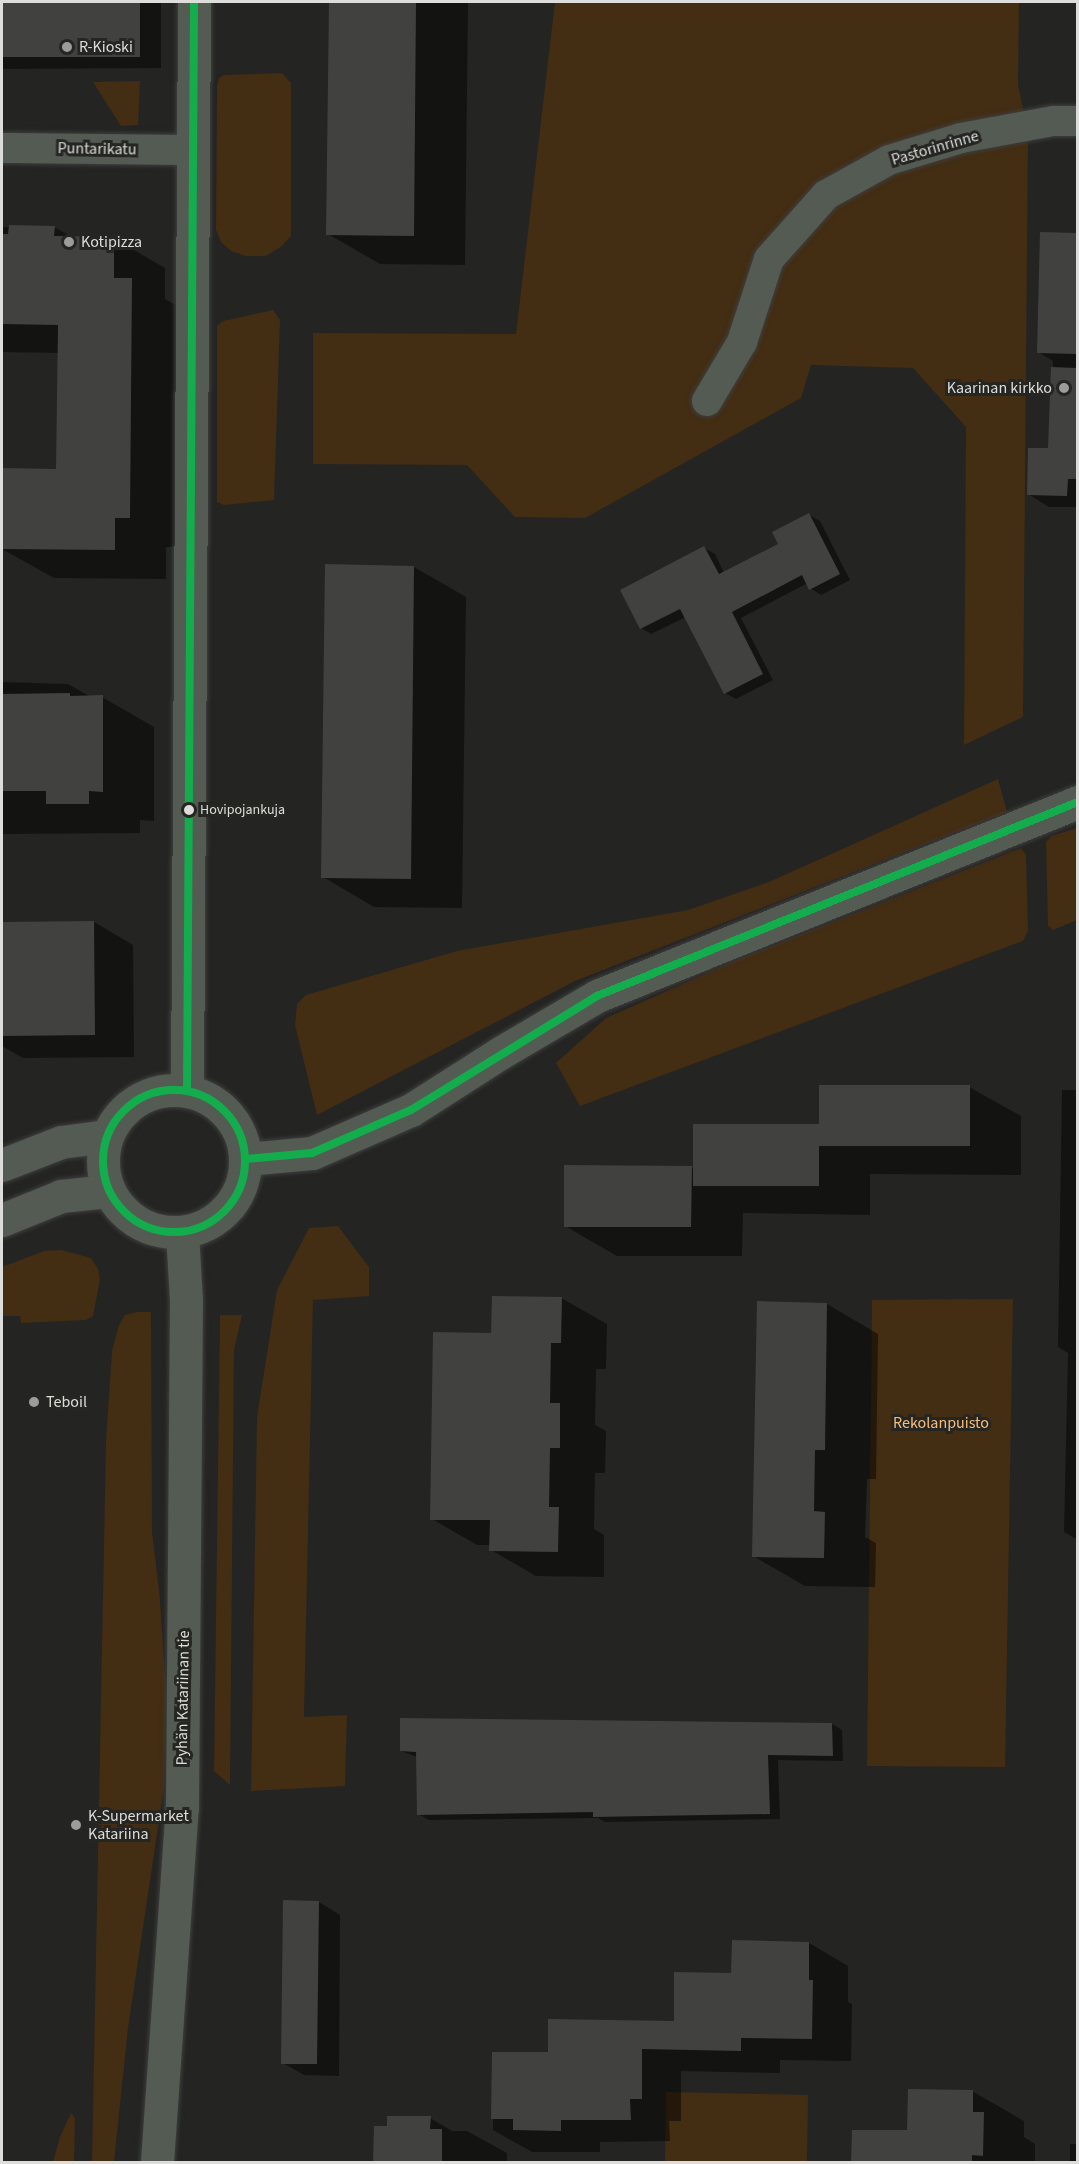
<!DOCTYPE html>
<html>
<head>
<meta charset="utf-8">
<style>
  body { margin:0 }
  #map { position:relative; width:1079px; height:2164px; overflow:hidden; background:#242423; font-family:"Source Sans 3",sans-serif }
  div>[style] { position:absolute }
  .green>* { inset:0; background:#432d13 }
  .shadow>* { inset:0; background:#0007 }
  .building>* { inset:0; background:#414140 }
  .roads { filter:drop-shadow(0 0 2px #3e3e3d) drop-shadow(0 0 2px #3e3e3d) }
  .minor>* { height:30px; margin:-15px; padding:0 15px; transform-origin:15px; border-radius:15px; background:#545b53 }
  .tertiary>* { height:33px; margin:-16.5px; padding:0 16.5px; transform-origin:16.5px; border-radius:16.5px; background:#545b53 }
  .tertiary>.ring { margin:-16.5px; padding:0; box-sizing:content-box; background:none; border:33px solid #545b53; border-radius:50% }
  .bus-1>* { height:8px; margin:-4px; padding:0 4px; transform-origin:4px; border-radius:4px; background:#13ad4e }
  .bus-1>.ring { margin:-4px; padding:0; box-sizing:content-box; background:none; border:8px solid #13ad4e; border-radius:50% }
  .dots>* { width:16px; height:16px; translate:-50% -50%; box-sizing:border-box; border:3px solid #252522; border-radius:50% }
  span { translate:-50% -50%; white-space:nowrap; text-align:center; line-height:1.15; -webkit-text-stroke:6px #252522; paint-order:stroke }
  .bus-label { font-size:14px; color:#dddedb }
  .left { translate:0 -50%; text-align:left }
  .poi-label { font-size:16px; color:#dddedb }
  .right { translate:-100% -50%; text-align:right }
  .street-label { font-size:16px; color:#dddedb }
  .park-label { font-size:16px; color:#fabc7d }
  .frame { position:absolute; inset:0; border:3px solid #dddedb; pointer-events:none }
</style>
</head>
<body>
<div id="map">
  <div class="green">
    <i style="clip-path:polygon(555px 2px,1019px 2px,1018px 85px,1028px 132px,1023px 717px,964px 745px,966px 427px,913px 368px,811px 365px,801px 398px,585px 518px,515px 517px,467px 465px,313px 464px,313px 333px,516px 334px)"></i>
    <i style="clip-path:polygon(282px 73px,291px 83px,291px 236px,282px 246px,266px 256px,246px 256px,231px 251px,221px 242px,216px 230px,217px 85px,219px 78px,224px 75px)"></i>
    <i style="clip-path:polygon(140px 81px,138px 125px,121px 126px,93px 82px)"></i>
    <i style="clip-path:polygon(273px 310px,280px 320px,274px 500px,224px 505px,217px 502px,217px 326px,223px 321px)"></i>
    <i style="clip-path:polygon(998px 779px,1007px 812px,575px 981px,317px 1115px,295px 1025px,297px 1004px,306px 995px,457px 951px,688px 910px,769px 882px)"></i>
    <i style="clip-path:polygon(1077px 828px,1077px 920px,1053px 930px,1048px 926px,1046px 842px,1051px 836px)"></i>
    <i style="clip-path:polygon(1021px 848px,1026px 855px,1028px 931px,1023px 941px,580px 1106px,556px 1063px,606px 1018px,739px 959px)"></i>
    <i style="clip-path:polygon(338px 1226px,369px 1267px,369px 1296px,313px 1300px,304px 1717px,347px 1715px,345px 1786px,251px 1791px,257px 1417px,277px 1290px,309px 1228px)"></i>
    <i style="clip-path:polygon(61px 1250px,91px 1258px,98px 1269px,100px 1280px,93px 1316px,86px 1320px,21px 1323px,20px 1316px,2px 1316px,2px 1267px,44px 1251px)"></i>
    <i style="clip-path:polygon(1013px 1299px,1005px 1767px,867px 1766px,872px 1300px)"></i>
    <i style="clip-path:polygon(137px 1312px,151px 1312px,152px 1532px,160px 1599px,166px 1692px,164px 1787px,128px 2028px,114px 2162px,92px 2162px,106px 1441px,112px 1351px,119px 1325px,125px 1315px)"></i>
    <i style="clip-path:polygon(220px 1315px,242px 1315px,234px 1350px,230px 1785px,214px 1771px)"></i>
    <i style="clip-path:polygon(666px 2092px,808px 2095px,807px 2162px,665px 2162px)"></i>
    <i style="clip-path:polygon(71px 2113px,75px 2118px,74px 2162px,53px 2162px,60px 2137px)"></i>
  </div>
  <div class="shadow">
    <i style="clip-path:polygon(2px 2px,161px 2px,161px 68px,2px 69px)"></i>
    <i style="clip-path:polygon(330px 2px,468px 2px,465px 265px,380px 264px,328px 234px)"></i>
    <i style="clip-path:polygon(2px 227px,54px 227px,72px 237px,113px 238px,165px 268px,165px 299px,183px 309px,181px 547px,166px 547px,166px 579px,54px 578px,2px 549px,58px 470px,59px 353px,2px 352px)"></i>
    <i style="clip-path:polygon(1042px 234px,1078px 235px,1078px 507px,1049px 507px,1028px 494px,1050px 450px,1053px 361px,1038px 352px)"></i>
    <i style="clip-path:polygon(809px 515px,820px 521px,850px 580px,821px 595px,810px 588px,808px 583px,741px 618px,773px 680px,736px 699px,725px 693px,686px 617px,651px 634px,641px 628px,704px 548px,715px 554px,724px 573px,780px 544px)"></i>
    <i style="clip-path:polygon(327px 566px,414px 567px,466px 597px,462px 908px,374px 907px,323px 877px)"></i>
    <i style="clip-path:polygon(2px 682px,68px 684px,91px 697px,102px 697px,154px 727px,154px 821px,140px 820px,140px 833px,2px 834px)"></i>
    <i style="clip-path:polygon(94px 922px,133px 945px,134px 1057px,23px 1058px,2px 1046px,2px 923px)"></i>
    <i style="clip-path:polygon(969px 1087px,1021px 1116px,1021px 1175px,870px 1174px,870px 1215px,743px 1213px,742px 1256px,617px 1256px,565px 1226px,691px 1167px,694px 1169px,819px 1125px)"></i>
    <i style="clip-path:polygon(1062px 1090px,1078px 1090px,1078px 1540px,1064px 1532px,1068px 1353px,1058px 1347px)"></i>
    <i style="clip-path:polygon(561px 1298px,607px 1324px,606px 1369px,596px 1369px,595px 1425px,606px 1431px,605px 1473px,595px 1473px,594px 1529px,604px 1535px,604px 1577px,536px 1576px,491px 1550px,491px 1545px,477px 1545px,432px 1519px,493px 1334px)"></i>
    <i style="clip-path:polygon(827px 1304px,878px 1334px,876px 1479px,867px 1479px,865px 1537px,876px 1543px,875px 1587px,805px 1586px,753px 1556px)"></i>
    <i style="clip-path:polygon(832px 1724px,842px 1730px,843px 1761px,778px 1760px,780px 1819px,605px 1822px,598px 1818px,429px 1820px,418px 1814px,417px 1757px,401px 1751px)"></i>
    <i style="clip-path:polygon(319px 1902px,340px 1915px,339px 2076px,304px 2075px,283px 2063px)"></i>
    <i style="clip-path:polygon(809px 1943px,848px 1966px,848px 2002px,852px 2004px,851px 2061px,780px 2060px,780px 2073px,681px 2071px,681px 2121px,669px 2121px,670px 2141px,600px 2142px,600px 2152px,532px 2152px,493px 2130px,493px 2054px,550px 2054px,676px 2022px,733px 1974px)"></i>
    <i style="clip-path:polygon(972px 2091px,1024px 2121px,1024px 2137px,1035px 2144px,1035px 2162px,853px 2162px)"></i>
    <i style="clip-path:polygon(430px 2118px,452px 2131px,467px 2131px,507px 2153px,507px 2162px,321px 2162px,375px 2161px,389px 2127px)"></i>
    <i style="clip-path:polygon(1070px 2144px,1078px 2144px,1078px 2162px,1070px 2162px)"></i>
  </div>
  <div class="building">
    <i style="clip-path:polygon(2px 2px,140px 2px,140px 57px,2px 57px)"></i>
    <i style="clip-path:polygon(329px 2px,416px 2px,414px 236px,326px 235px)"></i>
    <i style="clip-path:polygon(9px 225px,55px 226px,54px 236px,114px 237px,114px 278px,132px 278px,130px 518px,115px 518px,115px 550px,2px 549px,2px 468px,56px 469px,58px 325px,2px 324px,2px 234px,8px 234px)"></i>
    <i style="clip-path:polygon(1040px 232px,1077px 233px,1077px 354px,1037px 353px)"></i>
    <i style="clip-path:polygon(1051px 367px,1077px 368px,1077px 479px,1068px 479px,1067px 496px,1027px 495px,1028px 448px,1048px 448px)"></i>
    <i style="clip-path:polygon(809px 513px,840px 574px,809px 590px,802px 575px,732px 612px,763px 674px,724px 694px,680px 609px,640px 629px,620px 590px,704px 546px,719px 574px,778px 544px,772px 532px)"></i>
    <i style="clip-path:polygon(325px 564px,414px 566px,411px 879px,321px 878px)"></i>
    <i style="clip-path:polygon(70px 693px,70px 696px,103px 695px,103px 792px,89px 791px,89px 804px,46px 804px,46px 791px,2px 791px,2px 694px)"></i>
    <i style="clip-path:polygon(94px 921px,95px 1035px,2px 1036px,2px 922px)"></i>
    <i style="clip-path:polygon(819px 1085px,970px 1085px,970px 1146px,819px 1146px)"></i>
    <i style="clip-path:polygon(693px 1124px,819px 1124px,819px 1186px,693px 1186px)"></i>
    <i style="clip-path:polygon(564px 1165px,692px 1166px,691px 1227px,564px 1227px)"></i>
    <i style="clip-path:polygon(492px 1296px,562px 1297px,561px 1343px,551px 1343px,550px 1403px,560px 1403px,560px 1448px,550px 1448px,549px 1507px,559px 1507px,558px 1552px,489px 1551px,490px 1520px,430px 1520px,433px 1332px,491px 1333px)"></i>
    <i style="clip-path:polygon(757px 1301px,827px 1303px,825px 1450px,815px 1450px,814px 1511px,825px 1512px,824px 1558px,752px 1557px)"></i>
    <i style="clip-path:polygon(400px 1718px,832px 1723px,833px 1756px,768px 1755px,770px 1814px,593px 1817px,593px 1812px,417px 1815px,416px 1752px,400px 1751px)"></i>
    <i style="clip-path:polygon(283px 1900px,319px 1901px,317px 2064px,281px 2064px)"></i>
    <i style="clip-path:polygon(732px 1940px,809px 1942px,809px 1980px,813px 1980px,812px 2039px,741px 2038px,741px 2051px,642px 2049px,642px 2099px,630px 2099px,631px 2120px,561px 2120px,561px 2131px,513px 2130px,513px 2119px,491px 2119px,492px 2052px,548px 2052px,548px 2019px,674px 2021px,674px 1972px,731px 1973px)"></i>
    <i style="clip-path:polygon(908px 2089px,973px 2090px,973px 2112px,984px 2112px,983px 2156px,972px 2155px,972px 2163px,851px 2163px,852px 2130px,907px 2130px)"></i>
    <i style="clip-path:polygon(387px 2116px,431px 2116px,430px 2129px,442px 2129px,442px 2163px,373px 2163px,374px 2126px,387px 2126px)"></i>
  </div>
  <div class="roads">
    <div class="minor">
      <i style="left:2px;top:148px;width:191px;rotate:0.6deg"></i>
      <i style="left:707px;top:401px;width:69px;rotate:-59.3deg"></i>
      <i style="left:742px;top:342px;width:87px;rotate:-72deg"></i>
      <i style="left:769px;top:259px;width:86px;rotate:-48.3deg"></i>
      <i style="left:826px;top:195px;width:72px;rotate:-29.1deg"></i>
      <i style="left:889px;top:160px;width:75px;rotate:-17deg"></i>
      <i style="left:961px;top:138px;width:95px;rotate:-10.4deg"></i>
      <i style="left:1054px;top:121px;width:24px"></i>
    </div>
    <div class="tertiary">
      <i class="ring" style="left:103px;top:1090px;width:109px;height:109px"></i>
      <i style="left:187px;top:1090px;width:1088px;rotate:-89.63deg"></i>
      <i style="left:246px;top:1159px;width:66px;rotate:-5.2deg"></i>
      <i style="left:312px;top:1153px;width:108px;rotate:-23.5deg"></i>
      <i style="left:411px;top:1110px;width:106px;rotate:-32.6deg"></i>
      <i style="left:500px;top:1053px;width:113px;rotate:-30.4deg"></i>
      <i style="left:597px;top:996px;width:519px;rotate:-21.97deg"></i>
      <i style="left:2px;top:1165px;width:63px;rotate:-21.3deg"></i>
      <i style="left:61px;top:1142px;width:45px;rotate:-7.6deg"></i>
      <i style="left:2px;top:1220px;width:64px;rotate:-22.1deg"></i>
      <i style="left:61px;top:1196px;width:47px;rotate:-6.1deg"></i>
      <i style="left:157px;top:2162px;width:355px;rotate:-86deg"></i>
      <i style="left:182px;top:1808px;width:508px;rotate:-89.55deg"></i>
      <i style="left:186px;top:1300px;width:68px;rotate:-93.4deg"></i>
    </div>
  </div>
  <div class="bus-1">
    <i class="ring" style="left:103px;top:1090px;width:134px;height:134px"></i>
    <i style="left:187px;top:1090px;width:1088px;rotate:-89.63deg"></i>
    <i style="left:246px;top:1159px;width:66px;rotate:-5.2deg"></i>
    <i style="left:312px;top:1153px;width:108px;rotate:-23.5deg"></i>
    <i style="left:411px;top:1110px;width:218px;rotate:-31.5deg"></i>
    <i style="left:597px;top:996px;width:519px;rotate:-21.97deg"></i>
  </div>
  <div class="dots">
    <i style="left:67px;top:47px;background:#9c9d9b"></i>
    <i style="left:69px;top:242px;background:#9c9d9b"></i>
    <i style="left:1064px;top:388px;background:#9c9d9b"></i>
    <i style="left:189px;top:810px;background:#dddedb"></i>
    <i style="left:34px;top:1402px;background:#9c9d9b"></i>
    <i style="left:76px;top:1825px;background:#9c9d9b"></i>
  </div>
  <div class="bus-label">
    <span class="left" style="left:200px;top:810px">Hovipojankuja</span>
  </div>
  <div class="poi-label">
    <span class="left" style="left:79px;top:47px">R-Kioski</span>
    <span class="left" style="left:81px;top:242px">Kotipizza</span>
    <span class="right" style="left:1052px;top:388px">Kaarinan kirkko</span>
    <span class="left" style="left:46px;top:1402px">Teboil</span>
    <span class="left" style="left:88px;top:1825px">K-Supermarket<br>Katariina</span>
  </div>
  <div class="street-label">
    <span style="left:935px;top:148px;rotate:-16deg">Pastorinrinne</span>
    <span style="left:97px;top:149px;rotate:1deg">Puntarikatu</span>
    <span style="left:183px;top:1698px;rotate:-89deg">Pyhän Katariinan tie</span>
  </div>
  <div class="park-label">
    <span style="left:941px;top:1423px">Rekolanpuisto</span>
  </div>
  <div class="frame"></div>
</div>
</body>
</html>
